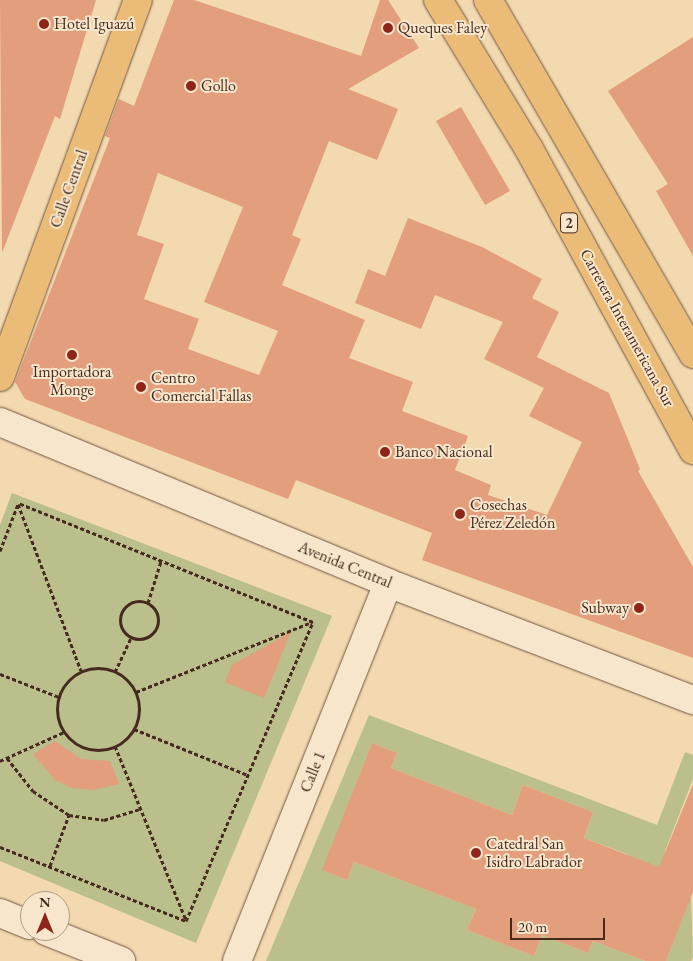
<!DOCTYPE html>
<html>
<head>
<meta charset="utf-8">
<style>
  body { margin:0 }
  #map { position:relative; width:693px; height:961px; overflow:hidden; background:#f3d9af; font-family:"EB Garamond",serif }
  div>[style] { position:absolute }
  .green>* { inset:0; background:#babf8b }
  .building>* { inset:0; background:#e29e7d }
  .path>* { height:3px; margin-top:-1.5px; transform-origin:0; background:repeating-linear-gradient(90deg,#462a1f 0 4px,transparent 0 6.5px) }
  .path>.ring { margin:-1.5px; padding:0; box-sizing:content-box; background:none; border:3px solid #462a1f; border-radius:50% }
  .roads { filter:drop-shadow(0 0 1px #715643) drop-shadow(0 0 1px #715643) }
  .minor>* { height:28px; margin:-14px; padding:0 14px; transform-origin:14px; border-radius:14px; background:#f7e6cb }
  .major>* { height:28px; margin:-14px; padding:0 14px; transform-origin:14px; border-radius:14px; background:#eabc78 }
  .highway>* { height:28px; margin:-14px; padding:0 14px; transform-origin:14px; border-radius:14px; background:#eabc78 }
  .dots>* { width:14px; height:14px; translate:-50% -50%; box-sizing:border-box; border:2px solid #f7e6cb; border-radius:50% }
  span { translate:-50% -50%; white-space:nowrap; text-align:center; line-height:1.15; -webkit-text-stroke:4px #f7e6cb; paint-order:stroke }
  .shield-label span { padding:1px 4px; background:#f7e6cb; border:1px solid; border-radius:4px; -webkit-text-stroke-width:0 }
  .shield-label { font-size:15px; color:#462a1f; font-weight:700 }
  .poi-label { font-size:16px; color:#462a1f }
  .left { translate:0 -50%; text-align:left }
  .right { translate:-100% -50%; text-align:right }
  .street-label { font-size:16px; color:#462a1f }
  .north { position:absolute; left:20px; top:891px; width:50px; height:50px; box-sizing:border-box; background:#f7e6cb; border:1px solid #b09b86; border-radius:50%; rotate:0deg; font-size:14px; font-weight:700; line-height:20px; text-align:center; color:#462a1f }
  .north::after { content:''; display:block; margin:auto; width:18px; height:22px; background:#8f2418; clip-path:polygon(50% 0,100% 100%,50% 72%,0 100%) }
  .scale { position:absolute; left:510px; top:918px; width:95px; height:22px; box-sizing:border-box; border:2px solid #462a1f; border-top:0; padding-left:6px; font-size:15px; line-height:18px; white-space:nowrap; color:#462a1f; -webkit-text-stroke:4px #f7e6cb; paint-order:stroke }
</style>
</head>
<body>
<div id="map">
  <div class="green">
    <i style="clip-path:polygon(12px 493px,332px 616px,196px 943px,0 861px,0 525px)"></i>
    <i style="clip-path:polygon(369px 715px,657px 825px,685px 752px,693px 755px,693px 779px,665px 851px,680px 858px,669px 887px,627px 854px,584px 838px,593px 812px,523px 785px,512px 815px,391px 768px,397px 753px,372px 743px,323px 870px,347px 880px,354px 862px,476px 909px,467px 930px,534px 956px,542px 935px,588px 953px,593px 941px,645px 961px,266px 961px)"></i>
    <i style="clip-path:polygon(691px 896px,693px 957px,691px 961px,666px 961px)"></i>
  </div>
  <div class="building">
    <i style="clip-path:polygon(0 0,96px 0,60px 119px,55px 116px,2px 253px)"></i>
    <i style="clip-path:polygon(evenodd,174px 0,194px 0,361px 56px,380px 0,388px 0,419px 48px,348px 89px,398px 109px,377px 160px,329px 141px,292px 235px,301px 239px,282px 285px,365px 320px,349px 358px,413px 382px,402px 411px,468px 436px,455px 470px,491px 485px,488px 495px,547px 515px,582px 442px,529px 416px,544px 388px,484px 359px,503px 322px,435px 295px,421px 329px,355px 303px,368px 269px,385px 276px,408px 218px,482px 247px,542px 279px,532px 298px,559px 312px,537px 357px,609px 393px,640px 469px,638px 471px,693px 567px,693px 658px,422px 560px,432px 533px,296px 480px,288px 499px,25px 399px,15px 382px,110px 138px,105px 136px,115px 109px,119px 99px,134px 106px,174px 0,158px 173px,243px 207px,204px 302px,278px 331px,259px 375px,188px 349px,199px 319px,144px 299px,164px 244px,137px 235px,158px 173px)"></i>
    <i style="clip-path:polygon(693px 37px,693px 256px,656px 191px,668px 184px,608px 91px)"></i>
    <i style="clip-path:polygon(461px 107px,510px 191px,485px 205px,436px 121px)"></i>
    <i style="clip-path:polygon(291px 632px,264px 698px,225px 682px,232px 665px)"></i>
    <i style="clip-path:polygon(55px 741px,81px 759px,110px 761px,119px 784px,94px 790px,72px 788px,55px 780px,33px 754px)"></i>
    <i style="clip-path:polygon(372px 743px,397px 753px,391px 768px,512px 815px,523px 785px,593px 812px,584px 838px,659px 867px,693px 784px,693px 892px,666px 961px,645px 961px,593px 941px,588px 953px,542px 935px,534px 956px,467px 930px,476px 909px,354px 862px,347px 880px,322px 870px)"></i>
  </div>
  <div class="path">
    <i style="left:18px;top:504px;width:178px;rotate:69.3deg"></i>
    <i style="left:0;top:551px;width:50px;rotate:-69deg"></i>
    <i class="ring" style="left:120px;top:601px;width:35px;height:35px"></i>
    <i style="left:148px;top:603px;width:44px;rotate:-72.8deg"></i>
    <i class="ring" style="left:57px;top:668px;width:79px;height:79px"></i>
    <i style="left:115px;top:672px;width:38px;rotate:-65deg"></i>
    <i style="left:0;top:674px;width:63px;rotate:21.3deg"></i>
    <i style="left:136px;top:692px;width:189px;rotate:-21.7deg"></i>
    <i style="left:134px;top:729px;width:123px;rotate:22deg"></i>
    <i style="left:115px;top:746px;width:188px;rotate:67.8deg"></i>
    <i style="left:7px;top:758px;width:42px;rotate:51.8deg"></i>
    <i style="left:33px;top:791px;width:43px;rotate:33.7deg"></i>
    <i style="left:69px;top:815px;width:35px;rotate:8deg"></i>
    <i style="left:104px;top:820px;width:38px;rotate:-17deg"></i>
    <i style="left:0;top:761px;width:70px;rotate:-24.4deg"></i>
    <i style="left:0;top:847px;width:200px;rotate:21.7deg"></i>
    <i style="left:186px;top:921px;width:325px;rotate:-67deg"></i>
    <i style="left:313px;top:622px;width:318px;rotate:-158deg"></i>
    <i style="left:50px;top:866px;width:54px;rotate:-69.6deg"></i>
  </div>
  <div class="roads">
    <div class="minor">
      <i style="left:0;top:422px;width:420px;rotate:22.5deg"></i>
      <i style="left:388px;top:583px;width:327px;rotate:21deg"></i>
      <i style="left:0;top:913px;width:32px;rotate:22deg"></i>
      <i style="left:46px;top:931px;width:81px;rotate:21.8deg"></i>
      <i style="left:237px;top:961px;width:407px;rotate:-68.2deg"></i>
    </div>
    <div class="major">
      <i style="left:0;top:377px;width:401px;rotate:-69.9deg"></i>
    </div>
    <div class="highway">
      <i style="left:438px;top:0;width:175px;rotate:58.6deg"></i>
      <i style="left:529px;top:149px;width:343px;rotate:61.4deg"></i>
      <i style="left:488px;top:0;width:409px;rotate:59.9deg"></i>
    </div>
  </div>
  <div class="dots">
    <i style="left:44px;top:24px;background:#8f2418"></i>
    <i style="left:388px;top:28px;background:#8f2418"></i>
    <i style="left:191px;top:86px;background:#8f2418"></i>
    <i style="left:72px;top:355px;background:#8f2418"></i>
    <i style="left:141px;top:387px;background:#8f2418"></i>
    <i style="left:385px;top:452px;background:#8f2418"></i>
    <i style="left:460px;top:514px;background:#8f2418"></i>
    <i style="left:639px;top:608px;background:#8f2418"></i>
    <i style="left:476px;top:853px;background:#8f2418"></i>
  </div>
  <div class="shield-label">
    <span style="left:569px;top:223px">2</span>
  </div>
  <div class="poi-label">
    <span class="left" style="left:54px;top:24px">Hotel Iguazú</span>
    <span class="left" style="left:398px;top:28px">Queques Faley</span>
    <span class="left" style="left:201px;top:86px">Gollo</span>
    <span style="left:72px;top:381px">Importadora<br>Monge</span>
    <span class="left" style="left:151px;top:387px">Centro<br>Comercial Fallas</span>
    <span class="left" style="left:395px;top:452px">Banco Nacional</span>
    <span class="left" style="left:470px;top:514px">Cosechas<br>Pérez Zeledón</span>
    <span class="right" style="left:629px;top:608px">Subway</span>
    <span class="left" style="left:486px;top:853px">Catedral San<br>Isidro Labrador</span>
  </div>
  <div class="street-label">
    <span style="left:69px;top:189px;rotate:-70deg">Calle Central</span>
    <span style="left:627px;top:328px;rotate:61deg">Carretera Interamericana Sur</span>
    <span style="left:345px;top:565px;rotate:22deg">Avenida Central</span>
    <span style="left:313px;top:772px;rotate:-68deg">Calle 1</span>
  </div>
  <div class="north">N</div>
  <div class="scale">20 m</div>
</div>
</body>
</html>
